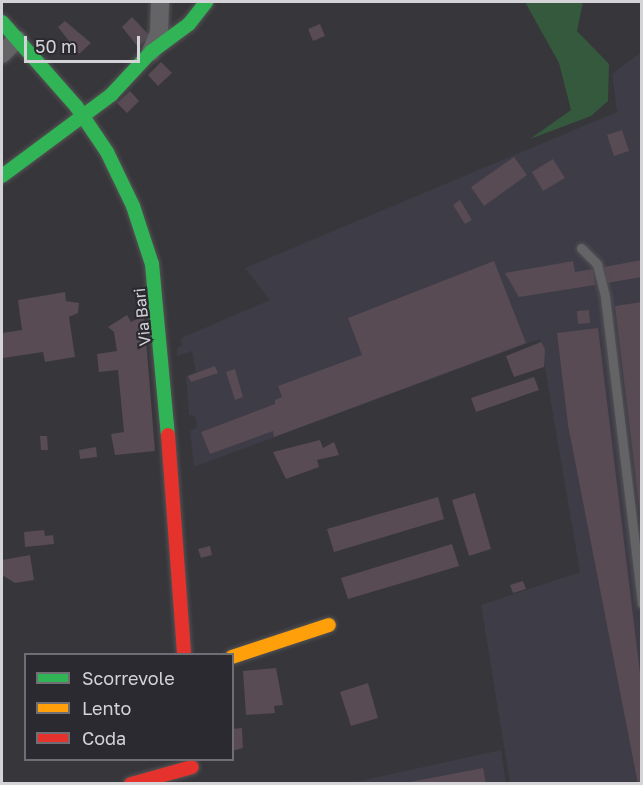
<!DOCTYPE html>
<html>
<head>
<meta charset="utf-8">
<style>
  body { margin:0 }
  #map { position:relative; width:643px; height:785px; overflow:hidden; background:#37363a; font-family:"Golos Text",sans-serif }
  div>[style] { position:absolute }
  .built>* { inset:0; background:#3d3c47 }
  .green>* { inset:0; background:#34593d }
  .building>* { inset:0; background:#584b54 }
  .roads { filter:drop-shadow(0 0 2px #535255) drop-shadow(0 0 2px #535255) }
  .lane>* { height:9px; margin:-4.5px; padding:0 4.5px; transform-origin:4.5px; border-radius:4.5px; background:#646466 }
  .street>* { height:18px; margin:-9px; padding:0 9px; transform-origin:9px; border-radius:9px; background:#646466 }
  .fast>* { height:14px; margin:-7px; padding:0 7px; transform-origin:7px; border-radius:7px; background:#30b455 }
  .slow>* { height:14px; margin:-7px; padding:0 7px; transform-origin:7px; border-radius:7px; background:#ff9f0a }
  .jam>* { height:14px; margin:-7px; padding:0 7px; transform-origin:7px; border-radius:7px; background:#e5322d }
  span { translate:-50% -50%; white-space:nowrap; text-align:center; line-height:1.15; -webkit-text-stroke:4.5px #2c2a31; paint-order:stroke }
  .street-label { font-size:16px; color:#d4d3d8 }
  .frame { position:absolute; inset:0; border:3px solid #d4d3d8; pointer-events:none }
  .legend { position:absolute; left:24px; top:653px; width:210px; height:108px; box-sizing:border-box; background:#2c2a31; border:2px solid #6f6e74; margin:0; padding:8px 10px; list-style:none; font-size:18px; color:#d4d3d8 }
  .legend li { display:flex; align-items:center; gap:12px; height:30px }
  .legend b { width:30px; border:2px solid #6f6e74 }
  .scale { position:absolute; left:24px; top:36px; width:116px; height:27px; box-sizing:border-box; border:3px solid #d4d3d8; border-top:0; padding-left:8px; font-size:18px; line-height:21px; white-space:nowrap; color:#d4d3d8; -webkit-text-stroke:4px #2c2a31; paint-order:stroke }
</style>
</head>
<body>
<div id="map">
  <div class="built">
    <i style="clip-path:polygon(641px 52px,641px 783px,510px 783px,481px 605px,580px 572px,540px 339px,194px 467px,190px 431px,197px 427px,195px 416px,189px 415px,186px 376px,196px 372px,192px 351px,177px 356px,177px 349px,182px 345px,181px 338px,270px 300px,245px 268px,617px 112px,612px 74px)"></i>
    <i style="clip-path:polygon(501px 750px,506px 783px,351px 784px,364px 780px)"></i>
  </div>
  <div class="green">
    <i style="clip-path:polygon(525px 2px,583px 2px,577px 31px,609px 64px,608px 101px,591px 116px,530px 139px,571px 110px,559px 63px)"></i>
  </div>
  <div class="building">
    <i style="clip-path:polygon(132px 17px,150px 36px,138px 47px,122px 27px)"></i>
    <i style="clip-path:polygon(65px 21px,91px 43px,79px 54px,58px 27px)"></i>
    <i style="clip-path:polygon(320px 24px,325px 36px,313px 41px,308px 29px)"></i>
    <i style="clip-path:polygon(161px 62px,172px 73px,158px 86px,148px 75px)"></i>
    <i style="clip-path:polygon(130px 91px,139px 101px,127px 113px,117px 103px)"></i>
    <i style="clip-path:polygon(622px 130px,629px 151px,614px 156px,607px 135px)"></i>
    <i style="clip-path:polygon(514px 157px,527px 175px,484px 206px,471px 187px)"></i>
    <i style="clip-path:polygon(553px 159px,565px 178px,543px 191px,532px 172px)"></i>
    <i style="clip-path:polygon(460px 200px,472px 220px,465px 224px,453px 205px)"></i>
    <i style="clip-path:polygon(642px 260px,642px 277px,607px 283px,604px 267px)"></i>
    <i style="clip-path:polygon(494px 261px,526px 343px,274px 437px,273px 431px,210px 454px,201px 432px,275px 404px,275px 400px,282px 397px,278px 386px,362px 355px,348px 318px)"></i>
    <i style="clip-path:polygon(573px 261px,575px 272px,593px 269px,595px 285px,519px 297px,505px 273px)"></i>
    <i style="clip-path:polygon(65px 292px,66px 301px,79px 303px,78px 313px,69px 317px,75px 357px,45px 362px,43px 352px,3px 358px,2px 333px,22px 330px,18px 300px)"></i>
    <i style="clip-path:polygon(642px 302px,642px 514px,640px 514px,615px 306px)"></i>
    <i style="clip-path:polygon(589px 310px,590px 323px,578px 324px,577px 311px)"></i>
    <i style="clip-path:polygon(127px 315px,131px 322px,144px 315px,155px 451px,115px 455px,111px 434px,124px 432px,118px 370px,99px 372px,97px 354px,117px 351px,114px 332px,108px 327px)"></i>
    <i style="clip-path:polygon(598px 328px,642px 690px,642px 784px,638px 784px,568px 425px,557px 333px)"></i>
    <i style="clip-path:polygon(541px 342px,545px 349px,544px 367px,514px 377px,506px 356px)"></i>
    <i style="clip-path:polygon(215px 366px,218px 373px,191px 382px,188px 376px)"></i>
    <i style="clip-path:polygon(235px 369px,243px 397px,235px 400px,226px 372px)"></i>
    <i style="clip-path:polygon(534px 377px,539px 390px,476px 412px,471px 398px)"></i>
    <i style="clip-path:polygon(40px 436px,47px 436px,48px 450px,41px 450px)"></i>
    <i style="clip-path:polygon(320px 440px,323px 448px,334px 442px,339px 455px,317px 460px,319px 467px,286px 479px,273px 452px)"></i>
    <i style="clip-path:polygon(96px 447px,97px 457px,80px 459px,79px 450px)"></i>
    <i style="clip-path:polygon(475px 493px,491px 549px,469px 556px,452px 500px)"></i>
    <i style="clip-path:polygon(438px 497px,444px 519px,334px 552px,327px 529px)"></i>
    <i style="clip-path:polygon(44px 530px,45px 536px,53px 535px,54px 544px,25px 547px,24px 532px)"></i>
    <i style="clip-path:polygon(452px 544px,459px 566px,348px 599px,341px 578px)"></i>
    <i style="clip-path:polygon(210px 546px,212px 555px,201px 558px,198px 549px)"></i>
    <i style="clip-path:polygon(30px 555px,34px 580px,15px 583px,2px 575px,2px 560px)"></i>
    <i style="clip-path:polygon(523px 581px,526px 589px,513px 593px,510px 585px)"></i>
    <i style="clip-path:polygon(276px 668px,283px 705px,274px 706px,275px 713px,246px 715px,243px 671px)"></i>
    <i style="clip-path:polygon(368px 683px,378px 718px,351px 726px,340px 692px)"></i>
    <i style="clip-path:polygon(242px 728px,243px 748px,232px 751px,232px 729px)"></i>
    <i style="clip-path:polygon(483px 768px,486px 784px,410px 784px,410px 782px)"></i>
  </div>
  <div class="roads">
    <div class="lane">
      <i style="left:581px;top:248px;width:23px;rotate:45deg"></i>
      <i style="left:597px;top:264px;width:34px;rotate:76deg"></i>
      <i style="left:605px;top:297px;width:309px;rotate:83.1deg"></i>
    </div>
    <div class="street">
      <i style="left:151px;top:52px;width:21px;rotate:-67deg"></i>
      <i style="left:159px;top:33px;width:31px;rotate:-88deg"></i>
      <i style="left:2px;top:54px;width:21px;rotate:-45deg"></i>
    </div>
    <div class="fast">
      <i style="left:2px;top:22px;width:112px;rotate:48.6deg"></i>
      <i style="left:76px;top:106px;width:55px;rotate:56deg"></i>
      <i style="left:107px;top:152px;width:60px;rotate:64.3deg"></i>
      <i style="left:133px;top:206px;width:61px;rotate:71.9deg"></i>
      <i style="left:152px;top:264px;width:172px;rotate:84.7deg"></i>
      <i style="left:2px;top:176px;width:136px;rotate:-36.6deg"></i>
      <i style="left:111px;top:95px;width:59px;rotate:-47.1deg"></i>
      <i style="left:151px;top:52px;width:47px;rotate:-36.4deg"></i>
      <i style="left:189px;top:24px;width:28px;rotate:-52deg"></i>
    </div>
    <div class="slow">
      <i style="left:232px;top:657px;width:102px;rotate:-18.3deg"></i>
    </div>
    <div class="jam">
      <i style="left:168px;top:435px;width:220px;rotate:85.8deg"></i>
      <i style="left:131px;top:784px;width:63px;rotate:-15.6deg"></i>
    </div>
  </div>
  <div class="street-label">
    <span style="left:142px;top:317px;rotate:-96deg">Via Bari</span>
  </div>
  <div class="frame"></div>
  <ul class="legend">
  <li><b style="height:8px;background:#30b455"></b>Scorrevole</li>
  <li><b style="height:8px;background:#ff9f0a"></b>Lento</li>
  <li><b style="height:8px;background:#e5322d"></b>Coda</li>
  </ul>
  <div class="scale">50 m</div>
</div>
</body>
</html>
